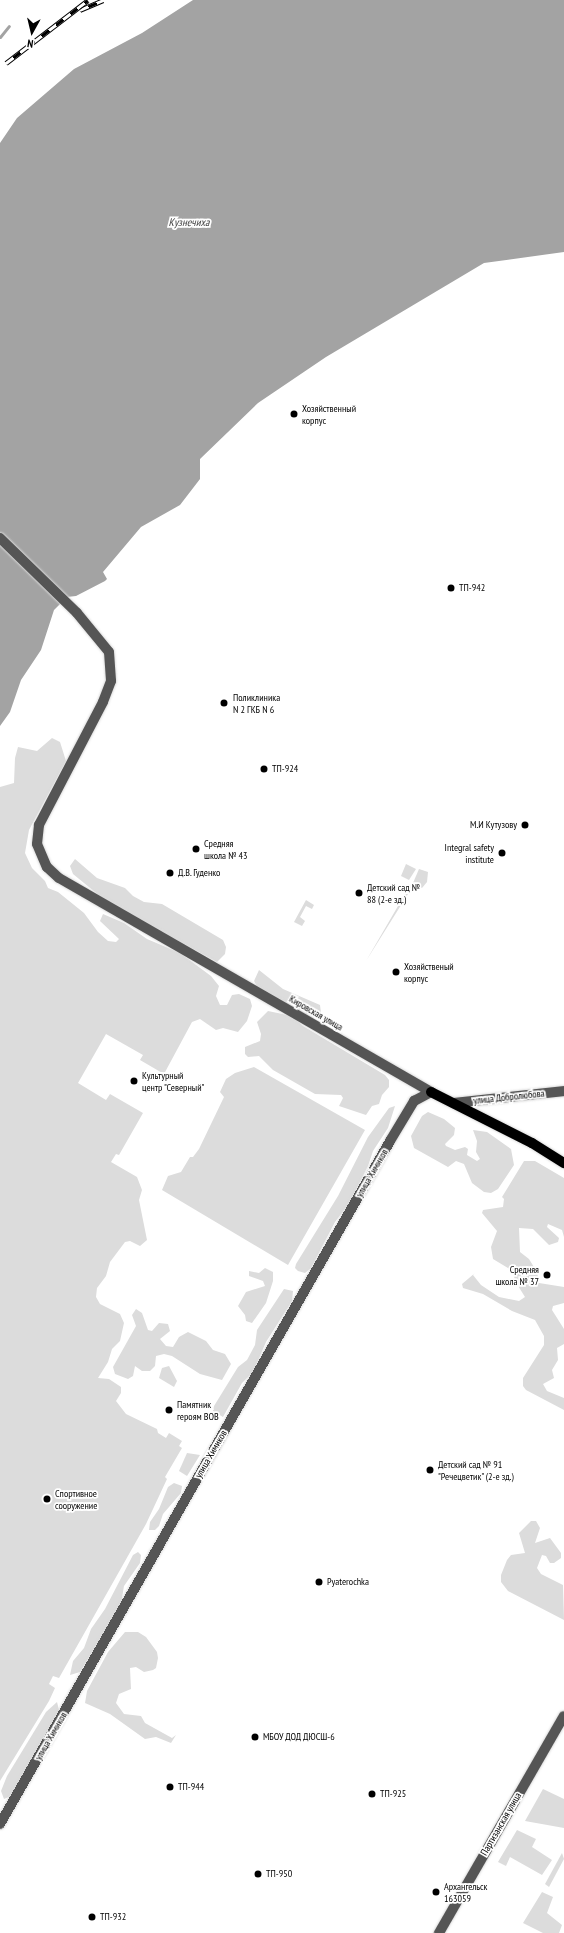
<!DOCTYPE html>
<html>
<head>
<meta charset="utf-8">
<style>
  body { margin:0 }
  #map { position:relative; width:564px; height:1933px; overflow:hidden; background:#fff; font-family:"PT Sans Narrow",sans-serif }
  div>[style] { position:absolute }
  .green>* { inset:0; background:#dcdcdc }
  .water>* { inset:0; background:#a3a3a3 }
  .stream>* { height:3px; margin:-1.5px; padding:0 1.5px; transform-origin:1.5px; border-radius:1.5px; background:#a3a3a3 }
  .roads { filter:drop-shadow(0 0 1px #dbdbdb) drop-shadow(0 0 1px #dbdbdb) }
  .minor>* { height:10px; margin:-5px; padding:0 5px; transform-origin:5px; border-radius:5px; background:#555 }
  .major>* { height:10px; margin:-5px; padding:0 5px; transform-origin:5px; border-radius:5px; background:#000 }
  .rail>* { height:4.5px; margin-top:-2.25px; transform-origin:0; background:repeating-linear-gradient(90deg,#fff 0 9px,#000 0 18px); box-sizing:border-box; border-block:1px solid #000 }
  .dots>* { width:11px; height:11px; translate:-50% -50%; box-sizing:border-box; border:2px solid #fff; border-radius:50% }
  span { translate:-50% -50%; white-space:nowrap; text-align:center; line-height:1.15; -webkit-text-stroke:3.5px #fff; paint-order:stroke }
  .poi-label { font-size:10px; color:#000 }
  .left { translate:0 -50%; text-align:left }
  .right { translate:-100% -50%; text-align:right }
  .street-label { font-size:10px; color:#000 }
  .water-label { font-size:11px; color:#444; font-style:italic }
  .north { position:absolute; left:12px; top:12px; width:40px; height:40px; -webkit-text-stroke:3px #fff; paint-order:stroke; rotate:188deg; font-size:11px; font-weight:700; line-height:16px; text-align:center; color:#000 }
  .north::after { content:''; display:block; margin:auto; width:14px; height:18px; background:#000; clip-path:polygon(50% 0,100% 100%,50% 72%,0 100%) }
</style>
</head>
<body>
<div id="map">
  <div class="green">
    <i style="clip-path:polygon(52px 738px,60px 742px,66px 761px,29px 830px,25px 853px,32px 868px,45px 881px,48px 888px,58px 892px,84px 913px,98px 932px,108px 941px,116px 942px,119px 939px,100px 921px,103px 914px,124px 923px,147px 939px,180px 953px,211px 976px,219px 986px,216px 996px,220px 1005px,227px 1005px,232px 995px,239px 994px,250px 999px,252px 1006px,247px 1021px,238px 1032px,223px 1028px,216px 1030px,200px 1019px,192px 1022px,164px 1074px,140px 1060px,143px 1055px,106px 1034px,78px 1083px,106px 1100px,110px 1094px,143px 1113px,119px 1155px,116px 1154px,111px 1162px,137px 1177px,142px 1190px,139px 1200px,147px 1240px,140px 1246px,130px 1241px,125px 1242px,110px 1262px,106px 1276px,97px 1288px,96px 1297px,100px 1304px,120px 1314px,124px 1323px,120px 1341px,112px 1349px,108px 1362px,98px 1378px,109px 1379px,121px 1387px,121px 1393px,116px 1401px,126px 1414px,157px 1429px,158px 1433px,166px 1438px,169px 1433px,182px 1441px,179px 1446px,182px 1448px,165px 1477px,167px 1479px,146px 1524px,59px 1678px,53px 1676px,49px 1684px,55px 1688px,49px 1701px,0 1781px,0 787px,14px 783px,15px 758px,18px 747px,37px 751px)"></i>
    <i style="clip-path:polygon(75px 859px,97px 878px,125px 888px,133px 896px,144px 902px,162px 904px,223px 940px,226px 947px,225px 954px,217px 962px,106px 901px,73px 874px,70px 866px)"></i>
    <i style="clip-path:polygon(406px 864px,416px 869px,409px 880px,401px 876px)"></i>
    <i style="clip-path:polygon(419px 869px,428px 872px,427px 882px,422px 888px,413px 883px)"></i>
    <i style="clip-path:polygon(409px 884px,413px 886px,366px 961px,405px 894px)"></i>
    <i style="clip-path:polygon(306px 900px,314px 905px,312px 909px,306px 906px,300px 917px,305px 921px,302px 926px,294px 922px)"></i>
    <i style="clip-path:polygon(259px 970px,283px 989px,320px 1005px,321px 1013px,312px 1019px,258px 988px,254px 981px)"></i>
    <i style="clip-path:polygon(268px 1011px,292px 1016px,303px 1026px,385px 1075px,389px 1080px,389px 1087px,382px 1095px,379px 1104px,372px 1106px,366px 1115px,339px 1106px,343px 1098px,341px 1095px,315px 1094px,273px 1070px,259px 1056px,248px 1057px,245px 1054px,245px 1047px,260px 1041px,261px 1034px,257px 1022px)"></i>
    <i style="clip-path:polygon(254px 1067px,365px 1130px,288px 1265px,162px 1190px,168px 1176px,181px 1172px,190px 1157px,193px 1157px,199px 1149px,224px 1097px,220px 1092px,226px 1079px,235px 1073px)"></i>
    <i style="clip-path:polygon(395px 1106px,388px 1128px,373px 1151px,368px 1166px,348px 1205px,335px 1222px,311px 1268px,305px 1273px,298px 1271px,295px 1268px,296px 1264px,338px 1196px,368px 1137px,389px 1108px)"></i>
    <i style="clip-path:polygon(428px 1112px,444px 1119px,455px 1128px,454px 1135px,445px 1144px,446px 1146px,455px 1150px,465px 1147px,468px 1149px,467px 1155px,477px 1161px,480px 1159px,476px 1152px,477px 1141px,473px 1130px,487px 1132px,511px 1149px,514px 1165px,498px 1189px,491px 1193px,484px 1192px,472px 1183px,464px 1164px,456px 1161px,448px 1167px,414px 1148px,411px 1136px,422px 1116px)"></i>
    <i style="clip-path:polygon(524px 1161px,535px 1161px,564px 1178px,564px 1237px,562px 1230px,548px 1224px,547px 1227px,559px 1238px,558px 1242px,549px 1245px,533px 1229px,519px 1228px,520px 1252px,529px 1259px,537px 1272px,539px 1283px,564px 1287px,564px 1303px,553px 1306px,552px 1310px,564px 1329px,564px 1344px,557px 1348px,558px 1360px,552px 1370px,554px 1378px,543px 1384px,547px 1391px,564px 1398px,564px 1410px,526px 1390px,523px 1386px,523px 1378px,544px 1345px,544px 1336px,535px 1320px,512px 1311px,483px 1294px,463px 1288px,462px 1284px,475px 1273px,473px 1275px,481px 1285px,499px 1297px,519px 1301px,525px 1297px,515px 1281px,513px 1271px,493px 1259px,491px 1247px,497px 1231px,482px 1213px,483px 1210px,503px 1207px,504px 1199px,502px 1197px)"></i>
    <i style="clip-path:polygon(265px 1268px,273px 1272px,273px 1281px,266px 1303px,252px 1323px,246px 1321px,245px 1315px,238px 1306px,246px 1292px,265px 1286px,263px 1281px,249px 1276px,249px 1271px,259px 1273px)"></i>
    <i style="clip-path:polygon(284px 1289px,293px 1291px,292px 1301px,266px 1342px,253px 1372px,242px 1383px,223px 1417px,213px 1411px,214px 1406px,238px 1367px,247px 1360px,255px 1345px,257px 1330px)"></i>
    <i style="clip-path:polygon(136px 1309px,142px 1313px,148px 1330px,152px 1331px,159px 1323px,168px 1324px,170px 1331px,160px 1339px,166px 1346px,173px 1347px,179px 1337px,188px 1332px,206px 1341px,213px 1350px,225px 1354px,231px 1364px,222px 1380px,200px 1374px,172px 1356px,164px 1354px,156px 1356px,155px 1366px,150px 1371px,142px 1371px,135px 1366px,133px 1376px,128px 1379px,115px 1374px,113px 1367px,136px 1326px,132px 1315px)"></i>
    <i style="clip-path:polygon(169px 1366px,177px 1381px,174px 1387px,159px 1378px,162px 1368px)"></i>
    <i style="clip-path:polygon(187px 1453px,200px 1455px,187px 1476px,179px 1471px)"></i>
    <i style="clip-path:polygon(174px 1483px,182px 1486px,181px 1493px,163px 1514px,159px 1526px,155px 1530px,149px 1530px,150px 1522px,159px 1509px,168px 1487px)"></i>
    <i style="clip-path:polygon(531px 1521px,536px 1521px,540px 1528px,535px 1543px,550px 1538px,561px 1553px,561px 1558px,554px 1563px,550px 1563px,546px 1556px,542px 1555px,537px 1568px,541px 1574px,563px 1585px,564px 1620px,508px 1591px,501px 1582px,501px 1575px,507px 1560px,511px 1555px,525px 1553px,519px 1533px)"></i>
    <i style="clip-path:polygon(138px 1552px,141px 1555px,140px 1563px,124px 1586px,121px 1604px,80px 1672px,70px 1675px,73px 1661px,84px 1648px,91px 1629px,105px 1609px,133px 1555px)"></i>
    <i style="clip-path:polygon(125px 1632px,138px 1632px,146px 1637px,157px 1652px,158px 1658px,156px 1668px,153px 1670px,144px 1672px,136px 1667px,130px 1668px,131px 1689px,119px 1694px,116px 1703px,124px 1714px,141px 1716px,145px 1723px,172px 1738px,176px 1735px,171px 1743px,156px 1737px,145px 1739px,110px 1714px,85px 1703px,87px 1691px,108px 1652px)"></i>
    <i style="clip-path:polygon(57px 1702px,59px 1710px,45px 1737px,11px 1796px,4px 1799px,1px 1791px,7px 1776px,46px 1712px)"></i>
    <i style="clip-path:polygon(543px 1789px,564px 1799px,564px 1828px,525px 1821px)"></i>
    <i style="clip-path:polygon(517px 1830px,536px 1839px,532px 1847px,552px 1860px,542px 1875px,510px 1857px,506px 1866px,498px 1862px)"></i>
    <i style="clip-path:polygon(562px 1853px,564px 1859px,549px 1887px,545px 1884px)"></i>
    <i style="clip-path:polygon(542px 1892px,553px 1897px,547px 1913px,562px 1925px,559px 1933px,543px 1933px,523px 1923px)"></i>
  </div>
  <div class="water">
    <i style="clip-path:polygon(193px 0,564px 0,564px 252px,484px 263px,326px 357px,258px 403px,200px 459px,200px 479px,180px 505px,141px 527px,103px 572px,107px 579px,105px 581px,76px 596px,67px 597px,54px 610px,41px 650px,21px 680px,10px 712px,0 726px,0 143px,17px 118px,74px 69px,142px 33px)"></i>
  </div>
  <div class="stream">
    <i style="left:0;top:37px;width:14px;rotate:-51deg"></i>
  </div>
  <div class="roads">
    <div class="minor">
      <i style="left:0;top:538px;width:107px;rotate:44.2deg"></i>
      <i style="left:77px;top:613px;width:50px;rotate:50.6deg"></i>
      <i style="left:109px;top:652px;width:29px;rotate:86deg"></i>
      <i style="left:111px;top:681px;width:22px;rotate:111deg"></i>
      <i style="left:103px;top:702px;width:139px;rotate:117.5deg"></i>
      <i style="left:39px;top:825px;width:19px;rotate:96deg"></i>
      <i style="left:37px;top:844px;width:25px;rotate:67deg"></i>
      <i style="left:47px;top:867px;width:16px;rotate:43deg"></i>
      <i style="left:59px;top:878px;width:429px;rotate:29.9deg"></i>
      <i style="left:454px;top:1103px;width:111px;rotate:-6.2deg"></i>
      <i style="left:0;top:1824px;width:787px;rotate:-60.27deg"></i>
      <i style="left:390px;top:1141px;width:47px;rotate:-59deg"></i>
      <i style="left:414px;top:1101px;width:19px;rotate:-28deg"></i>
      <i style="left:439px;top:1933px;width:250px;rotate:-60.1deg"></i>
    </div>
    <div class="major">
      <i style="left:431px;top:1092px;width:113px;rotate:26.8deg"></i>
      <i style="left:532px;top:1143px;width:38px;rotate:32deg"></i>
    </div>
  </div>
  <div class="rail">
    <i style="left:80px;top:10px;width:25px;rotate:-23deg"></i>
    <i style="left:6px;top:63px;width:103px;rotate:-37.5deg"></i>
  </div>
  <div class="dots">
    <i style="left:294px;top:414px;background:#000"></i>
    <i style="left:451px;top:588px;background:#000"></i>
    <i style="left:224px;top:703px;background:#000"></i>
    <i style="left:264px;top:769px;background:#000"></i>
    <i style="left:525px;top:825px;background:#000"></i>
    <i style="left:196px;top:849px;background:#000"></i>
    <i style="left:502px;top:853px;background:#000"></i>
    <i style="left:170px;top:873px;background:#000"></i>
    <i style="left:359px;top:893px;background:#000"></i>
    <i style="left:396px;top:972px;background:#000"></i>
    <i style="left:134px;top:1081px;background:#000"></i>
    <i style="left:547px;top:1275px;background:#000"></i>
    <i style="left:169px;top:1410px;background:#000"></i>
    <i style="left:430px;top:1470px;background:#000"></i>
    <i style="left:47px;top:1499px;background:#000"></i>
    <i style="left:319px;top:1582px;background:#000"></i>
    <i style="left:255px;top:1737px;background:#000"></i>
    <i style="left:170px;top:1787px;background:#000"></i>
    <i style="left:372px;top:1794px;background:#000"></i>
    <i style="left:258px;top:1874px;background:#000"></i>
    <i style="left:436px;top:1892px;background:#000"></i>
    <i style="left:92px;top:1917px;background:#000"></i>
  </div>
  <div class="poi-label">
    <span class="left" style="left:302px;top:414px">Хозяйственный<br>корпус</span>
    <span class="left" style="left:459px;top:588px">ТП-942</span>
    <span class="left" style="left:233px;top:703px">Поликлиника<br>N 2 ГКБ N 6</span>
    <span class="left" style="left:272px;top:769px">ТП-924</span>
    <span class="right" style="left:517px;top:825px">М.И Кутузову</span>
    <span class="left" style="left:204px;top:849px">Средняя<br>школа № 43</span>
    <span class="right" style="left:494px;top:853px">Integral safety<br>institute</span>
    <span class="left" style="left:178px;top:873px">Д.В. Гуденко</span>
    <span class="left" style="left:367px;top:893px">Детский сад №<br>88 (2-е зд.)</span>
    <span class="left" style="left:404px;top:972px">Хозяйственый<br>корпус</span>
    <span class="left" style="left:142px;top:1081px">Культурный<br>центр "Северный"</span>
    <span class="right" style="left:539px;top:1275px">Средняя<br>школа № 37</span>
    <span class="left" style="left:177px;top:1410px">Памятник<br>героям ВОВ</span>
    <span class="left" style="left:438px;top:1470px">Детский сад № 91<br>"Речецветик" (2-е зд.)</span>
    <span class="left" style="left:55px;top:1499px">Спортивное<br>сооружение</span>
    <span class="left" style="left:327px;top:1582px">Pyaterochka</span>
    <span class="left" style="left:263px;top:1737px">МБОУ ДОД ДЮСШ-6</span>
    <span class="left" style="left:178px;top:1787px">ТП-944</span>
    <span class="left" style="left:380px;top:1794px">ТП-925</span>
    <span class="left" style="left:266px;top:1874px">ТП-950</span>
    <span class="left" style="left:444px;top:1892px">Архангельск<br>163059</span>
    <span class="left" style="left:100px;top:1917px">ТП-932</span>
  </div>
  <div class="street-label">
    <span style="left:316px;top:1013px;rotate:30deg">Кировская улица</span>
    <span style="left:509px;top:1097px;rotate:-6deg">улица Добролюбова</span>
    <span style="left:372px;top:1173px;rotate:-60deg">улица Химиков</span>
    <span style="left:211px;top:1454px;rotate:-60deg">улица Химиков</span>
    <span style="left:51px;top:1736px;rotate:-60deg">улица Химиков</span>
    <span style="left:501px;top:1824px;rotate:-60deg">Партизанская улица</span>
  </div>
  <div class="water-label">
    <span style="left:189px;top:222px">Кузнечиха</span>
  </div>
  <div class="north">N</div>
</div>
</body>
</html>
